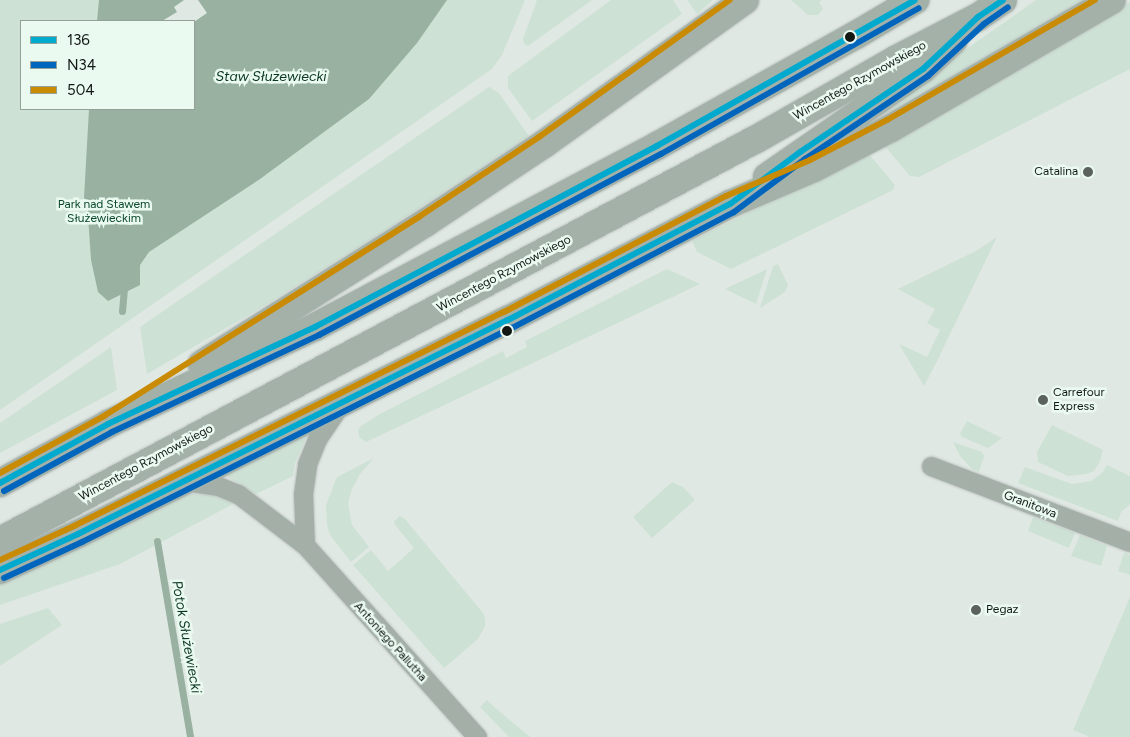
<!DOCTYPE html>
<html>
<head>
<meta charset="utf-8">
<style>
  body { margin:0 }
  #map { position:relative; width:1130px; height:737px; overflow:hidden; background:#e0e8e3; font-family:Figtree,sans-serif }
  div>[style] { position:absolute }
  .green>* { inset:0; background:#cde1d5 }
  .water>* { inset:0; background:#98b1a1 }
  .pier>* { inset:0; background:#e0e8e3 }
  .stream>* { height:7px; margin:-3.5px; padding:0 3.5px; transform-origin:3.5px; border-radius:3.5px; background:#98b1a1 }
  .roads { filter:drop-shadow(0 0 1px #bcc2bf) drop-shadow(0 0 1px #bcc2bf) }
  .street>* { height:19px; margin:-9.5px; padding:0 9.5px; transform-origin:9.5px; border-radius:9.5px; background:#a4afa8 }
  .primary>* { height:28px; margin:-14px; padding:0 14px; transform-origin:14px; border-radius:14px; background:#a4b1a9 }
  .bus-1>* { height:6px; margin:-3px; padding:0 3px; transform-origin:3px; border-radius:3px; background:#00a9ce }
  .bus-2>* { height:6px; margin:-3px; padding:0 3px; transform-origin:3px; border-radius:3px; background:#0065bd }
  .bus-3>* { height:6px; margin:-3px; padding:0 3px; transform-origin:3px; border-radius:3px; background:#c98a04 }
  .dots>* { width:14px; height:14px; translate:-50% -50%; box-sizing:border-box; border:2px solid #eafaf0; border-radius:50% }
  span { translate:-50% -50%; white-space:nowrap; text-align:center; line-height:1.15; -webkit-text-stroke:5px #eafaf0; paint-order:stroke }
  .street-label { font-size:12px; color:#131815 }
  .poi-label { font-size:12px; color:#131815 }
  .right { translate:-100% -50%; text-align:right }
  .left { translate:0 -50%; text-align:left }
  .park-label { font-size:12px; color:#0b472b }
  .water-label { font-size:14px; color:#0a3620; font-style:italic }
  .legend { position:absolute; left:20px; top:20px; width:175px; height:90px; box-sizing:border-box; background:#eafaf0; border:1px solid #94a098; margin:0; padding:6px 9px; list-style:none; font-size:15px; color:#131815 }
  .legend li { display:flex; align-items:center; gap:10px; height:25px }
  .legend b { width:25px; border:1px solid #94a098 }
</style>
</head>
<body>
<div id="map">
  <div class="green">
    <i style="clip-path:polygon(evenodd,0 0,525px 0,502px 55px,492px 69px,0 410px,0 0,21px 21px,194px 21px,194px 109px,21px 109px,21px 21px)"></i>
    <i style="clip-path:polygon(537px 0,592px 0,528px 46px,524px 44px,523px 39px)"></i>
    <i style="clip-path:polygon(611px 0,673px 0,682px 14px,532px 121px,508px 88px,508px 76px)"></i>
    <i style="clip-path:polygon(687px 0,713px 0,697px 14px)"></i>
    <i style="clip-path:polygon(791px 0,822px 0,819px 2px,823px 9px,818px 15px,808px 15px)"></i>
    <i style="clip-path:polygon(1036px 0,1091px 0,930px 93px,831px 144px)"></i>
    <i style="clip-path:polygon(1130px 2px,1130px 69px,919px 177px,910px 176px,883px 144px,1070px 38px)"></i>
    <i style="clip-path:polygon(489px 87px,499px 93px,529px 136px,400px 221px,264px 306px,147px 374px,140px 327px)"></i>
    <i style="clip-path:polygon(867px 152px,895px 185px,893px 190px,731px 269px,697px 252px,692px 241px)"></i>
    <i style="clip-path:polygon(997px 237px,936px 363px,924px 386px,899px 344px,927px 357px,940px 330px,927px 323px,935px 309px,898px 289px,976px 251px)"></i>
    <i style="clip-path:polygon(778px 264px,788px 285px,785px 292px,760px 308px,773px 266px)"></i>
    <i style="clip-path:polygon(667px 269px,700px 284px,366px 442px,359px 437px,358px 430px,361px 426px,380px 414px,503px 351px,506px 358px,527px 347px,525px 341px)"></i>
    <i style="clip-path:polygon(767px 269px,756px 304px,725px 289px)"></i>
    <i style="clip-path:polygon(111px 347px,117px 390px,0 453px,0 423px)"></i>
    <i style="clip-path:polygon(967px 421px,1002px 438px,988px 448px,962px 437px,960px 434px)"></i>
    <i style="clip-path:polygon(1052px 425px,1103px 450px,1100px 462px,1094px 471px,1087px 474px,1068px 476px,1038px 462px,1037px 452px)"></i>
    <i style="clip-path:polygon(308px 433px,295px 463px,293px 476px,256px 494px,228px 477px,227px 474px)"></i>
    <i style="clip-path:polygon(953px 442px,982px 452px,984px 456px,979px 472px,972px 469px,960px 456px)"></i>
    <i style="clip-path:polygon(374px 458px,360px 474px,352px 489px,348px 503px,352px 525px,369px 547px,351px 562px,330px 535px,327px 525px,326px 505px,337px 477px)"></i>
    <i style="clip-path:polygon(1107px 465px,1130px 476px,1130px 504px,1121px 512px,1118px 521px,1018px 483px,1025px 467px,1072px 484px,1091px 481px,1103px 472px)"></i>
    <i style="clip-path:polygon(672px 482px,683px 487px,695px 500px,652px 538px,633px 517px)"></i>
    <i style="clip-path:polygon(195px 494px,214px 495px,235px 503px,120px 564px,0 605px,0 582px,180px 496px)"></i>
    <i style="clip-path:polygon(399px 516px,404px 518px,483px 613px,485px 619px,485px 626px,478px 639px,444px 668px,353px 565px,371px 550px,388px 571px,414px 548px,395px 525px,394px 522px)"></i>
    <i style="clip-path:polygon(1033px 517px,1075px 533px,1069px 548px,1028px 531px)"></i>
    <i style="clip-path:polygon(1080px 535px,1107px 546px,1101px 566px,1071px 556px)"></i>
    <i style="clip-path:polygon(1124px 553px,1130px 555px,1130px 575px,1118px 571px)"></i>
    <i style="clip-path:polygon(1130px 597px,1130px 737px,1090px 737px,1073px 730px)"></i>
    <i style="clip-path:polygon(48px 608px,62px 625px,0 666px,0 624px)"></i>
    <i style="clip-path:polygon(487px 700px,492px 705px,530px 737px,509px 737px,480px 707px)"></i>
  </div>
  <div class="water">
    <i style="clip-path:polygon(99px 0,447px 0,417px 43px,369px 99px,260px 179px,149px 252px,140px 265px,140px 285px,108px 301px,98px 292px,91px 260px,87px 201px,84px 198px,89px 109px,194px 109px,194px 21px,97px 21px)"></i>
  </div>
  <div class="pier">
    <i style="clip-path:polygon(184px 0,198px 0,207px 13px,194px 22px,162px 21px,177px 12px,174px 7px)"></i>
  </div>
  <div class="stream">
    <i style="left:122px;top:311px;width:24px;rotate:-85deg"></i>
    <i style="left:157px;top:541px;width:199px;rotate:80.4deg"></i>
  </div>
  <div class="roads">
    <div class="street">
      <i style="left:931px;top:466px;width:213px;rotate:20.9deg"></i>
      <i style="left:184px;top:481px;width:34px;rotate:8deg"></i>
      <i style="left:218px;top:486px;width:22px;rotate:22deg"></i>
      <i style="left:238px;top:494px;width:84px;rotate:37.3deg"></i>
      <i style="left:305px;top:545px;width:258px;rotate:48.1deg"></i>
      <i style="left:305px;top:545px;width:51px;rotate:-92.2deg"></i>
      <i style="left:303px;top:494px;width:30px;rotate:-82deg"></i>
      <i style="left:307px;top:464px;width:27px;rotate:-68deg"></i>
      <i style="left:317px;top:439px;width:40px;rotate:-56deg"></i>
    </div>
    <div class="primary">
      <i style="left:767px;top:177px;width:190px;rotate:-34.7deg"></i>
      <i style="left:923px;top:69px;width:42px;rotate:-43.1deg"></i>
      <i style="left:202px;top:364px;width:264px;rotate:-32.3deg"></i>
      <i style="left:425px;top:223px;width:143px;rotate:-33.6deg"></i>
      <i style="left:544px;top:144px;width:247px;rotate:-35.6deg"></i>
      <i style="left:0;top:483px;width:123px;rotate:-28.6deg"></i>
      <i style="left:108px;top:424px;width:229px;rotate:-25.1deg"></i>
      <i style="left:315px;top:327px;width:387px;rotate:-27.9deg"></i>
      <i style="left:657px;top:146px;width:228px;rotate:-29.2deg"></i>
      <i style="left:856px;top:35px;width:69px;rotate:-30.7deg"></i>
      <i style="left:0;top:541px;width:863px;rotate:-27.99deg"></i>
      <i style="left:762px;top:136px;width:153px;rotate:-29.7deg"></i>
      <i style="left:895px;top:60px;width:93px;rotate:-27.4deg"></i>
      <i style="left:978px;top:17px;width:30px;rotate:-34deg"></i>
      <i style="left:0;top:570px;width:86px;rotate:-24.8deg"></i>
      <i style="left:78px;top:534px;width:480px;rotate:-26.5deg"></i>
      <i style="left:508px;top:320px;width:250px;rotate:-27.6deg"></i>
      <i style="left:730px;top:204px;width:91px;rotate:-23.2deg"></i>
      <i style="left:814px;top:168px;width:87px;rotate:-27.5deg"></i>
      <i style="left:891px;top:128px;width:255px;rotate:-30.1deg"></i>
    </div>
  </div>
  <div class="bus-1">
    <i style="left:0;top:483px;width:123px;rotate:-28.6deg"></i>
    <i style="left:108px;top:424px;width:229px;rotate:-25.1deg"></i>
    <i style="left:315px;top:327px;width:387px;rotate:-27.9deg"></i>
    <i style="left:657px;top:146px;width:296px;rotate:-29.5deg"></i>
    <i style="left:0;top:570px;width:86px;rotate:-24.8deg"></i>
    <i style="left:78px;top:534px;width:480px;rotate:-26.5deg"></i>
    <i style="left:508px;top:320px;width:250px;rotate:-27.6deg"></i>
    <i style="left:730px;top:204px;width:87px;rotate:-36.6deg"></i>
    <i style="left:800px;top:152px;width:148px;rotate:-34deg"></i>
    <i style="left:923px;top:69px;width:76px;rotate:-43.4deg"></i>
    <i style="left:978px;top:17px;width:30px;rotate:-34deg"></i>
  </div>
  <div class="bus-2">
    <i style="left:4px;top:491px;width:123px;rotate:-28.6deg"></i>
    <i style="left:112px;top:432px;width:229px;rotate:-25.1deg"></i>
    <i style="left:319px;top:335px;width:387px;rotate:-27.9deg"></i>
    <i style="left:661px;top:154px;width:296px;rotate:-29.5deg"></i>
    <i style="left:4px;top:578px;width:86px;rotate:-24.8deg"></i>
    <i style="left:82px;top:542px;width:480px;rotate:-26.5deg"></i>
    <i style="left:512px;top:328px;width:250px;rotate:-27.6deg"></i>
    <i style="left:734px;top:212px;width:89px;rotate:-36.7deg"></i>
    <i style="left:805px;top:159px;width:148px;rotate:-34deg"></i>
    <i style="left:928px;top:76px;width:76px;rotate:-42.9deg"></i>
    <i style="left:984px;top:24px;width:29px;rotate:-35deg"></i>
  </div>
  <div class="bus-3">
    <i style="left:0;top:473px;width:119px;rotate:-28.7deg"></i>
    <i style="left:104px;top:416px;width:374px;rotate:-32.3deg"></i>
    <i style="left:420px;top:216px;width:143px;rotate:-33.6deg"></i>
    <i style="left:539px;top:137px;width:235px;rotate:-35.7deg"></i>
    <i style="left:0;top:560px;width:81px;rotate:-24.7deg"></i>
    <i style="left:74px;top:526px;width:480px;rotate:-26.5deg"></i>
    <i style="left:504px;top:312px;width:250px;rotate:-27.6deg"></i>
    <i style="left:726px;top:196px;width:91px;rotate:-23.2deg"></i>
    <i style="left:810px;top:160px;width:87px;rotate:-27.5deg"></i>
    <i style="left:887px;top:120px;width:240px;rotate:-30deg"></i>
  </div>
  <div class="dots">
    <i style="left:850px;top:37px;background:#131815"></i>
    <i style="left:1088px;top:172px;background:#5b615d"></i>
    <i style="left:507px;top:331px;background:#131815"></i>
    <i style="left:1043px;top:400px;background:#5b615d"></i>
    <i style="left:976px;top:610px;background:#5b615d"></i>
  </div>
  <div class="street-label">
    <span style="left:860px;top:81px;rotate:-29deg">Wincentego Rzymowskiego</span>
    <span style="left:504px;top:274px;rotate:-28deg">Wincentego Rzymowskiego</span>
    <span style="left:146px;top:463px;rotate:-28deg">Wincentego Rzymowskiego</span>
    <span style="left:1030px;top:505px;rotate:21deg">Granitowa</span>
    <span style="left:390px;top:642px;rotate:48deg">Antoniego Pallutha</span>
  </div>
  <div class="poi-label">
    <span class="right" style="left:1078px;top:172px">Catalina</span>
    <span class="left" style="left:1053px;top:400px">Carrefour<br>Express</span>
    <span class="left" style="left:986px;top:610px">Pegaz</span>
  </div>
  <div class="park-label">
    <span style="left:104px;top:212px">Park nad Stawem<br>Służewieckim</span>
  </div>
  <div class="water-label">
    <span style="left:271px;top:77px">Staw Służewiecki</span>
    <span style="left:186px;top:637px;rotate:80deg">Potok Służewiecki</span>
  </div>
  <ul class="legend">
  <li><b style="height:6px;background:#00a9ce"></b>136</li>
  <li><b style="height:6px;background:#0065bd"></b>N34</li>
  <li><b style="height:6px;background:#c98a04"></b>504</li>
  </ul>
</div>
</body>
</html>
